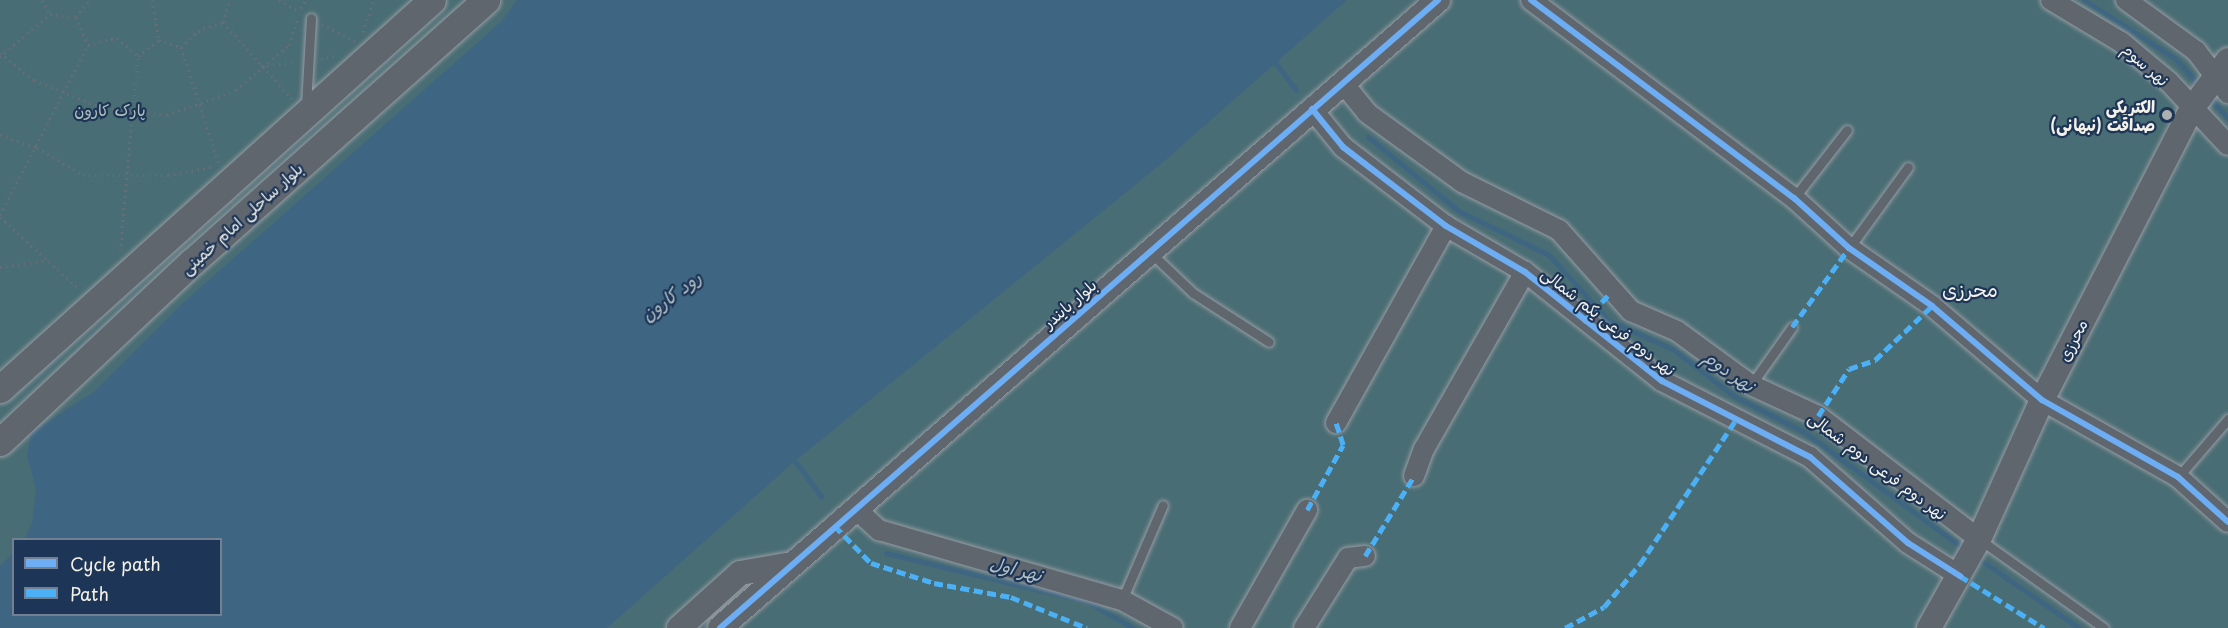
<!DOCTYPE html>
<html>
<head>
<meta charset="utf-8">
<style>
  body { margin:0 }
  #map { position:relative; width:2228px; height:628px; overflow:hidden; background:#2a374a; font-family:"Playpen Sans","Playpen Sans Arabic",sans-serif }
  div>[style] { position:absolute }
  .green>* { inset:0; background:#496d74 }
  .water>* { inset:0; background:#3e6682 }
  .stream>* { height:5px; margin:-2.5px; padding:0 2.5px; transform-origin:2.5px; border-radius:2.5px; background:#3e6682 }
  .path>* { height:3px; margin-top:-1.5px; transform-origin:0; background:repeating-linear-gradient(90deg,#666d76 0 1.5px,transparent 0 6px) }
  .roads { filter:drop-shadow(0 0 2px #979ca3) drop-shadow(0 0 2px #979ca3) }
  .service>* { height:9px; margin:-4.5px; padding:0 4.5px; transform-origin:4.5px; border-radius:4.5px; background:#60666e }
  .minor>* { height:20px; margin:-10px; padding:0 10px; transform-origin:10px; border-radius:10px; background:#60666e }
  .tertiary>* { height:24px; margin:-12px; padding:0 12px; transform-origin:12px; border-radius:12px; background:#60666e }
  .secondary>* { height:27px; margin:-13.5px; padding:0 13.5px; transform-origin:13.5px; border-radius:13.5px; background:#60666e }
  .quiet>* { height:4.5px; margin-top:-2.25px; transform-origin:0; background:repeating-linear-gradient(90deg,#4cb0f7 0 9px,transparent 0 13.5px) }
  .cycleway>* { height:6px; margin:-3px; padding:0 3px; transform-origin:3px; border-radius:3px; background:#6dadf4 }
  .dots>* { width:16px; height:16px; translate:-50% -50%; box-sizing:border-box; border:3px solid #1d3557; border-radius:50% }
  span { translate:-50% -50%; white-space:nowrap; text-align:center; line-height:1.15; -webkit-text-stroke:4.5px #1d3557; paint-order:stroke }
  .street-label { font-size:16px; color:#f4f1e8 }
  .poi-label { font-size:16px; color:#f4f1e8; font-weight:700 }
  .right { translate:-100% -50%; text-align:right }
  .park-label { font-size:16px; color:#b2c0bc }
  .water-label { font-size:18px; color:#b5c2c6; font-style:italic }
  .quarter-label { font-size:20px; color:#f4f1e8 }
  .legend { position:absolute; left:12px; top:538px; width:210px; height:78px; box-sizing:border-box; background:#1d3557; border:2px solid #738091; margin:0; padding:8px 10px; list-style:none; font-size:18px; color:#f4f1e8 }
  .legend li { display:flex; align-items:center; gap:12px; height:30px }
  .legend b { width:30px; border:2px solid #738091 }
</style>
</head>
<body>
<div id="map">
  <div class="green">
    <i style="clip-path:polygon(evenodd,0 0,2228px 0,2228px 628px,0 628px,0 0,14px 540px,220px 540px,220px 614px,14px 614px,14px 540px)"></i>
  </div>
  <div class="water">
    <i style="clip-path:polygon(517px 0,1347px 0,1161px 164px,795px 461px,607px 628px,0 628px,0 566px,13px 553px,14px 614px,220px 614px,220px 540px,24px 539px,32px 523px,36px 490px,27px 455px,31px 433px,95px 391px,183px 303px,503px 20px)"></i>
  </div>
  <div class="stream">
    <i style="left:2084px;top:0;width:109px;rotate:32.7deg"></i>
    <i style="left:2176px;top:59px;width:37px;rotate:49deg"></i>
    <i style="left:1271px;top:57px;width:41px;rotate:52.9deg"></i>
    <i style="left:2207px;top:96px;width:30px;rotate:46deg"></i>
    <i style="left:1368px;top:137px;width:117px;rotate:39.1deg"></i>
    <i style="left:1459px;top:211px;width:100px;rotate:26.1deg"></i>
    <i style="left:1549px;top:255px;width:88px;rotate:47.8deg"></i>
    <i style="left:1608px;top:320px;width:72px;rotate:24.4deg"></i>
    <i style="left:1674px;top:350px;width:76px;rotate:37.5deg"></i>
    <i style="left:1734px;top:396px;width:79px;rotate:27.2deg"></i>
    <i style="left:1804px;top:432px;width:200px;rotate:36.1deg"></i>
    <i style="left:792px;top:457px;width:49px;rotate:53.4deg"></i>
    <i style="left:886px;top:553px;width:208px;rotate:13.6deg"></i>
    <i style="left:1088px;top:602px;width:52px;rotate:30deg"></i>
    <i style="left:1976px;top:557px;width:125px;rotate:34.6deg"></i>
  </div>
  <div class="path">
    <i style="left:42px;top:0;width:16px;rotate:60deg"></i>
    <i style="left:50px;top:14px;width:26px;rotate:7deg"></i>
    <i style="left:76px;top:17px;width:30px;rotate:67deg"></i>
    <i style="left:88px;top:45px;width:30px;rotate:-14deg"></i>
    <i style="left:117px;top:38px;width:28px;rotate:41deg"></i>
    <i style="left:138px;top:56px;width:26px;rotate:-37deg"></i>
    <i style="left:152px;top:0;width:41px;rotate:80.1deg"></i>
    <i style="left:279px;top:0;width:24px;rotate:30deg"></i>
    <i style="left:301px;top:8px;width:9px;rotate:-58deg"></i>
    <i style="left:76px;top:17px;width:22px;rotate:-51deg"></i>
    <i style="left:223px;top:22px;width:103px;rotate:48.1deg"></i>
    <i style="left:322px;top:24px;width:38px;rotate:28deg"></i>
    <i style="left:363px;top:32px;width:34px;rotate:-71deg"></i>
    <i style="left:159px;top:40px;width:23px;rotate:18deg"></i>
    <i style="left:181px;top:47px;width:23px;rotate:-43deg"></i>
    <i style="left:198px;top:31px;width:27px;rotate:-20deg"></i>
    <i style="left:223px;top:22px;width:23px;rotate:-72deg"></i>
    <i style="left:181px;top:47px;width:123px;rotate:72deg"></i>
    <i style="left:0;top:53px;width:43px;rotate:38.5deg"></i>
    <i style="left:34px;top:80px;width:71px;rotate:22.2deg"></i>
    <i style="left:100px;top:107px;width:67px;rotate:6.8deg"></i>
    <i style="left:167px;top:115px;width:73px;rotate:-19.9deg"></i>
    <i style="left:236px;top:90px;width:70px;rotate:-40.3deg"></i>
    <i style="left:289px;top:45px;width:26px;rotate:-72deg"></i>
    <i style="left:0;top:57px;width:66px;rotate:-40.7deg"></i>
    <i style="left:321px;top:59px;width:17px;rotate:-13deg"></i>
    <i style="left:261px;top:66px;width:36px;rotate:-6deg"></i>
    <i style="left:0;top:135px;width:39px;rotate:19deg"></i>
    <i style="left:37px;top:148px;width:53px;rotate:30.4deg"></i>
    <i style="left:83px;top:175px;width:85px"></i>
    <i style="left:168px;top:175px;width:45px;rotate:-10.3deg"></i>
    <i style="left:0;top:215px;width:191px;rotate:-62.6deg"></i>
    <i style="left:0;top:217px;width:107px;rotate:42.3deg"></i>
    <i style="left:120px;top:251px;width:196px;rotate:-84.7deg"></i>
    <i style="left:0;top:267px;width:48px;rotate:-8.5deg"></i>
  </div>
  <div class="roads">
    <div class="service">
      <i style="left:306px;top:105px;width:87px;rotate:-86.7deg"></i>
      <i style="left:1794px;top:198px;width:86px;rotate:-52.1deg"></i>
      <i style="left:1849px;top:248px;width:100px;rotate:-53.9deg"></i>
      <i style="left:1151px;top:253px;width:58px;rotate:43.6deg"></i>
      <i style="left:1193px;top:293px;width:90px;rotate:32.8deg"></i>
      <i style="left:1751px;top:385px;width:71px;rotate:-54.7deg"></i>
      <i style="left:2178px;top:477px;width:77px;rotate:-49.2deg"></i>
      <i style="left:1979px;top:539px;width:153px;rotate:35.5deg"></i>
      <i style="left:1122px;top:600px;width:103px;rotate:-66.7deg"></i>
    </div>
    <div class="minor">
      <i style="left:1531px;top:0;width:329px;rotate:37deg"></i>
      <i style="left:1794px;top:198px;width:74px;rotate:42.3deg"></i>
      <i style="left:1849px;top:248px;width:101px;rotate:34.9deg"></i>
      <i style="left:1932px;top:306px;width:145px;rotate:40.5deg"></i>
      <i style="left:2042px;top:400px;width:156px;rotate:29.5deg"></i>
      <i style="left:2178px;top:477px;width:67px;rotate:42deg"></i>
      <i style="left:2051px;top:0;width:82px;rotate:31deg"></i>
      <i style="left:2121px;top:42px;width:62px;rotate:39.8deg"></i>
      <i style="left:2169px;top:82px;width:86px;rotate:46.9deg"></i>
      <i style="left:2126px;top:0;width:87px;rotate:36.1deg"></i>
      <i style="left:2196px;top:51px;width:53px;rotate:52.7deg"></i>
      <i style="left:1343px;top:83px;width:38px;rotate:51deg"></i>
      <i style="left:1367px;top:113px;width:117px;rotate:36deg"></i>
      <i style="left:1462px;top:182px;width:108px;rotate:26.3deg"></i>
      <i style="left:1559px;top:230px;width:108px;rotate:48.4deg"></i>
      <i style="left:1631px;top:311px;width:50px;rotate:23.5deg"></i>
      <i style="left:1677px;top:331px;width:92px;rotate:36.1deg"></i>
      <i style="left:1751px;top:385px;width:74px;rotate:24.8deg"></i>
      <i style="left:1818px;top:416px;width:203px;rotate:37.4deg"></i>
      <i style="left:1312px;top:109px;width:49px;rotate:50.8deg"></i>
      <i style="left:1343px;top:147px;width:130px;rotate:37.5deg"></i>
      <i style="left:1446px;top:226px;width:91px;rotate:30.2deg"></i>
      <i style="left:1525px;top:272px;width:175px;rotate:38.5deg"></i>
      <i style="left:1662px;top:381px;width:166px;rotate:27.2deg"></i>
      <i style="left:1810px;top:457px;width:130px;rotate:41.3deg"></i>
      <i style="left:1908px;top:543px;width:62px;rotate:32.4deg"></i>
      <i style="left:1336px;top:423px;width:226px;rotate:-60.8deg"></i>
      <i style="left:1414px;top:476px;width:29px;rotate:-70deg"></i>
      <i style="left:1424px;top:449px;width:204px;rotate:-60.3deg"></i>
      <i style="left:855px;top:508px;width:33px;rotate:43deg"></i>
      <i style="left:879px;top:530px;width:253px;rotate:16.1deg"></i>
      <i style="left:1122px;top:600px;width:58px;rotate:28.8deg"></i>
      <i style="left:1240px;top:628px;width:136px;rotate:-60.4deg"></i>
      <i style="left:1304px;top:628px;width:83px;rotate:-57.8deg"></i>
      <i style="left:1348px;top:558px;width:17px;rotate:-7deg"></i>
    </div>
    <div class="tertiary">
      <i style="left:679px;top:628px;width:82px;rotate:-42deg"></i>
      <i style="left:740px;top:573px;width:48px;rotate:-9.7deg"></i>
      <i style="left:720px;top:628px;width:954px;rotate:-41.17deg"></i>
      <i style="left:1929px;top:628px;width:102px;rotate:-60.7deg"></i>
      <i style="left:1979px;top:539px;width:153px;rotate:-65.6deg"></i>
      <i style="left:2042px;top:400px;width:326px;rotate:-62.8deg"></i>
      <i style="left:2191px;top:110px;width:62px;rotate:-53.5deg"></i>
    </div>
    <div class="secondary">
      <i style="left:0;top:389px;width:581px;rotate:-42deg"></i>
      <i style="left:0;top:442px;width:263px;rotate:-43.2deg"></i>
      <i style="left:192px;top:262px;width:394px;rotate:-41.7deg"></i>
    </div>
  </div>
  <div class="quiet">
    <i style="left:1583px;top:322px;width:41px;rotate:-47deg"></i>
    <i style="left:1792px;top:327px;width:97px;rotate:-54.2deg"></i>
    <i style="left:1818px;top:416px;width:56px;rotate:-56.6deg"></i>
    <i style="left:1849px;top:369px;width:28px;rotate:-19deg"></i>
    <i style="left:1875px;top:360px;width:79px;rotate:-43.5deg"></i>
    <i style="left:1307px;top:510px;width:74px;rotate:-61deg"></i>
    <i style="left:1343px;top:445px;width:23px;rotate:-108deg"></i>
    <i style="left:835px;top:526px;width:52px;rotate:45.8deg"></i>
    <i style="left:871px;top:563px;width:66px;rotate:17.6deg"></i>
    <i style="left:934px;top:583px;width:78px;rotate:10.3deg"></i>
    <i style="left:1011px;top:597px;width:82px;rotate:22.2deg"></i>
    <i style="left:1365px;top:556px;width:94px;rotate:-58.5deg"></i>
    <i style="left:1960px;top:576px;width:99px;rotate:31.8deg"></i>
    <i style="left:1565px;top:628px;width:44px;rotate:-28.3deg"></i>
    <i style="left:1604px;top:607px;width:56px;rotate:-50.1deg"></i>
    <i style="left:1640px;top:564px;width:172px;rotate:-56.4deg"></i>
  </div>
  <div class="cycleway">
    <i style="left:1531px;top:0;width:329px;rotate:37deg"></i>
    <i style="left:1794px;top:198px;width:74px;rotate:42.3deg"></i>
    <i style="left:1849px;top:248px;width:101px;rotate:34.9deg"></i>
    <i style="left:1932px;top:306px;width:145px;rotate:40.5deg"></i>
    <i style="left:2042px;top:400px;width:156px;rotate:29.5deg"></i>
    <i style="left:2178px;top:477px;width:67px;rotate:42deg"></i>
    <i style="left:1312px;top:109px;width:49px;rotate:50.8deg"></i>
    <i style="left:1343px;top:147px;width:130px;rotate:37.5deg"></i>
    <i style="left:1446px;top:226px;width:91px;rotate:30.2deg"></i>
    <i style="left:1525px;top:272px;width:175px;rotate:38.5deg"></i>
    <i style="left:1662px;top:381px;width:166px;rotate:27.2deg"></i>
    <i style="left:1810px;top:457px;width:130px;rotate:41.3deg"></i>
    <i style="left:1908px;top:543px;width:62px;rotate:32.4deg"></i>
    <i style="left:720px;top:628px;width:954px;rotate:-41.17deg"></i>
  </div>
  <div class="dots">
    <i style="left:2167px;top:115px;background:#adb0b1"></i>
  </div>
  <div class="street-label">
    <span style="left:2146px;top:64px;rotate:41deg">نهر سوم</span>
    <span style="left:241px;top:218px;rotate:-42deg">بلوار ساحلی امام خمینی</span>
    <span style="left:1069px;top:303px;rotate:-41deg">بلوار بایندر</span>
    <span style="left:1609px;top:321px;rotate:38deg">نهر دوم فرعی یکم شمالی</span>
    <span style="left:2072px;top:340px;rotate:-63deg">محرزی</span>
    <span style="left:1878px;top:465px;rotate:37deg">نهر دوم فرعی دوم شمالی</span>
  </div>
  <div class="poi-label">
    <span class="right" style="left:2155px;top:115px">الکتریکی<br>صداقت (نبهانی)</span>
  </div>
  <div class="park-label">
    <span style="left:110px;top:109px">پارک کارون</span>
  </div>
  <div class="water-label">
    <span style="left:671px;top:296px;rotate:-37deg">رود کارون</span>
    <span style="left:1729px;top:371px;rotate:35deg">نهر دوم</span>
    <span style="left:1016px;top:569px;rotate:14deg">نهر اول</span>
  </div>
  <div class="quarter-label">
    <span style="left:1970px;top:289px">محرزی</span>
  </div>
  <ul class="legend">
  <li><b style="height:8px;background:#6dadf4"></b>Cycle path</li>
  <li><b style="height:8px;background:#4cb0f7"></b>Path</li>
  </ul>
</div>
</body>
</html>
